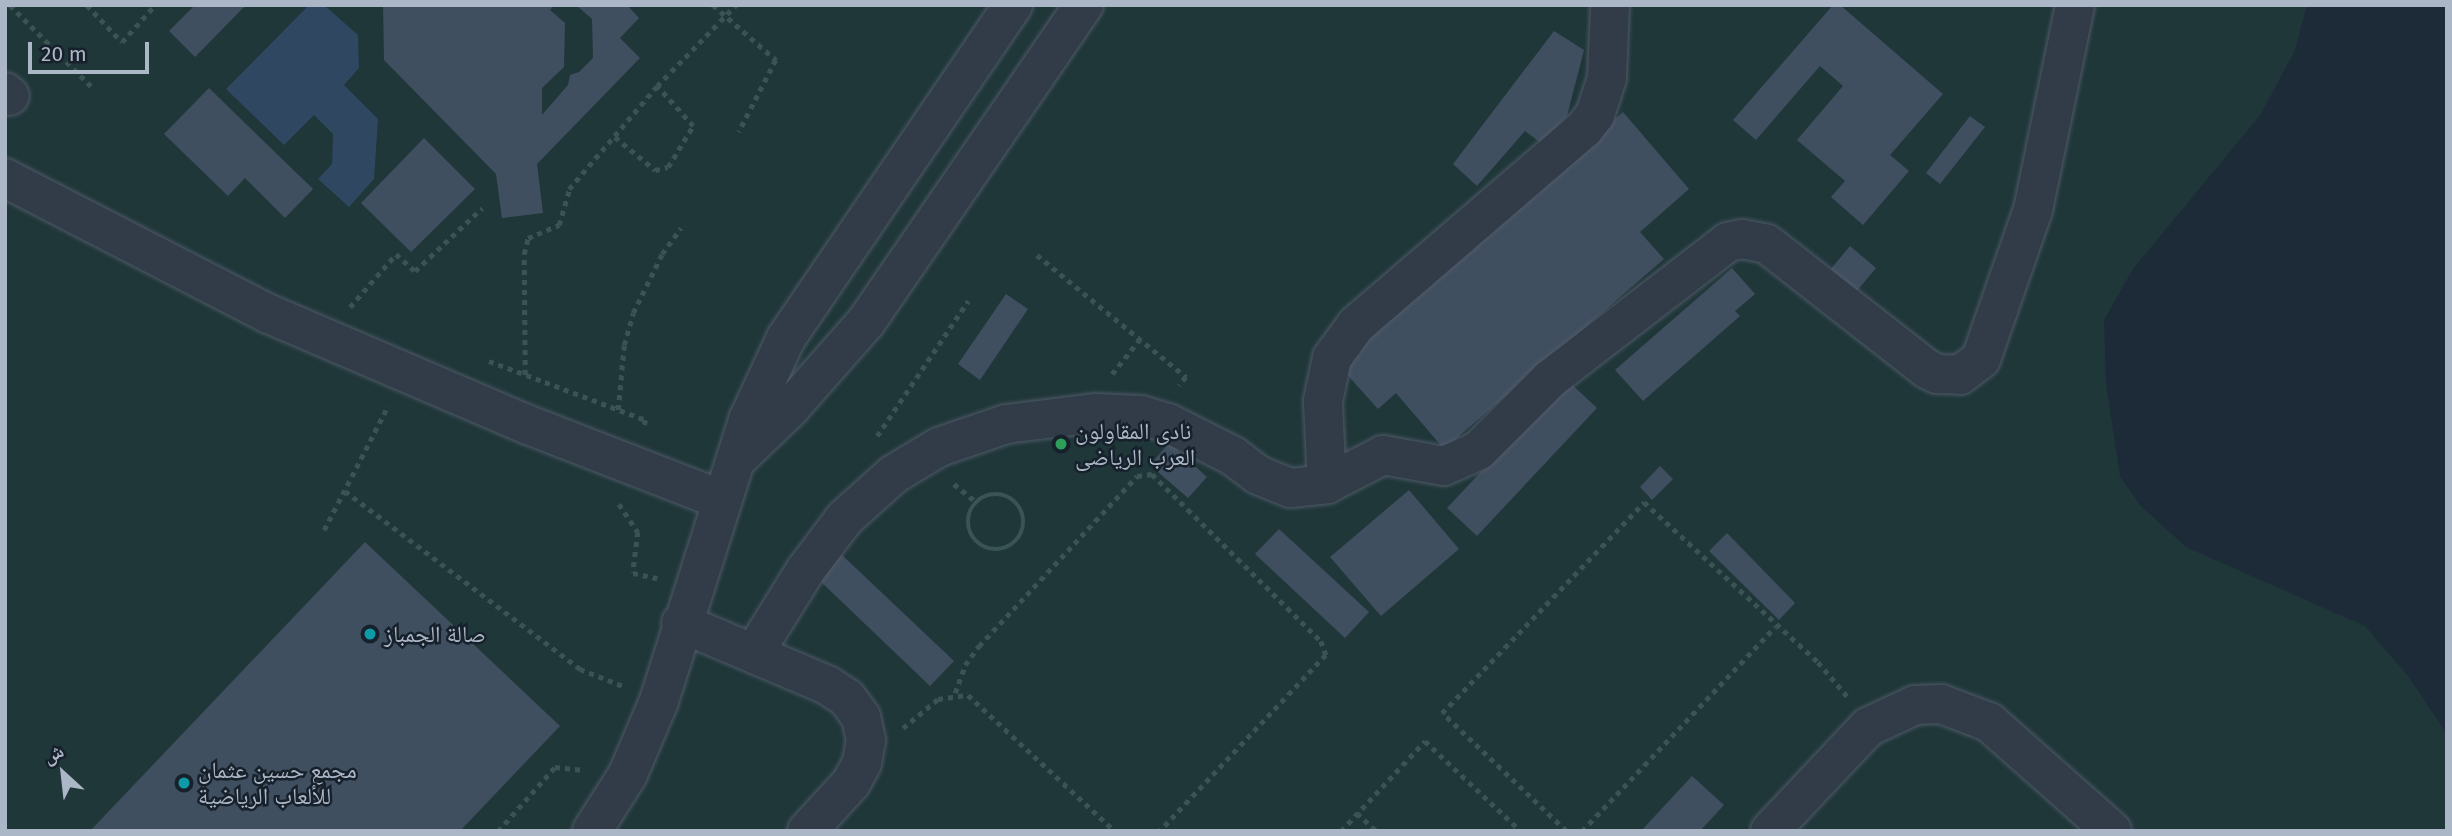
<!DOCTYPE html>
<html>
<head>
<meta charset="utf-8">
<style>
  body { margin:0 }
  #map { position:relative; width:2452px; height:836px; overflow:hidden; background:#1d2a38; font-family:"Fira Sans","Noto Naskh Arabic",sans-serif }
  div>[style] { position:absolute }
  .green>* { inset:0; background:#1f3739 }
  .water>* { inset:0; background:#2f4761 }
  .building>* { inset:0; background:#404f60 }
  .path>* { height:4.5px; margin-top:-2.25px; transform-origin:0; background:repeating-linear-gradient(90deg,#3a5353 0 5px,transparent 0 10px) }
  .path>.ring { margin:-2.25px; padding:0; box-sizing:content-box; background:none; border:4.5px solid #3a5353; border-radius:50% }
  .roads { filter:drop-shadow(0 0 2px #4f5967) drop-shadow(0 0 2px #4f5967) }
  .minor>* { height:38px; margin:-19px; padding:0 19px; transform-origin:19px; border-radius:19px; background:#313c48 }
  .dots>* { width:19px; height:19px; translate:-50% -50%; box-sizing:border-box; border:4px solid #17212c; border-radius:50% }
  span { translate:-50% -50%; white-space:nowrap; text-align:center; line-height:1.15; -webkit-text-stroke:5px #17212c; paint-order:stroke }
  .poi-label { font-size:23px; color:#abb6c6 }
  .left { translate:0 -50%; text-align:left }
  .frame { position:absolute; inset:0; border:7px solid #abb6c6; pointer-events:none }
  .north { position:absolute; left:28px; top:738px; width:70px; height:70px; -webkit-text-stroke:5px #17212c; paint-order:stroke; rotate:333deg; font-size:19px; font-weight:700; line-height:28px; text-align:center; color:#abb6c6 }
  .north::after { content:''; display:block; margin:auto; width:24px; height:32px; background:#abb6c6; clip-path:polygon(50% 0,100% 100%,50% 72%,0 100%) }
  .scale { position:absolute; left:28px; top:42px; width:121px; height:32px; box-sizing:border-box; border:4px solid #abb6c6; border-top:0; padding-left:9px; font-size:21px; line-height:24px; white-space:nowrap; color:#abb6c6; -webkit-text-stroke:5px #17212c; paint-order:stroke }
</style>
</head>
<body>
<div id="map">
  <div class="green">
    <i style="clip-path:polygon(5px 5px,2307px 5px,2295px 50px,2261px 114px,2133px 269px,2104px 320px,2106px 384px,2120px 476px,2140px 505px,2186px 547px,2365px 626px,2409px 677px,2447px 734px,2447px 831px,5px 831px)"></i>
  </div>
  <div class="water">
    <i style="clip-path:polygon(309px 5px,324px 5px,358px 35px,359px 68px,344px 85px,378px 119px,374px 179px,349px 207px,318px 179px,332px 164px,333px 134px,314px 115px,284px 145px,226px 89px)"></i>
  </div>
  <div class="building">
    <i style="clip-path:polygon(195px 5px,246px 5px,195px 57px,169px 31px)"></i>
    <i style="clip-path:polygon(383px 5px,554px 5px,550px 10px,565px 23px,564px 67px,542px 88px,542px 115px,568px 85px,570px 75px,579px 72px,593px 58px,592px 19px,576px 5px,627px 5px,639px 18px,620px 38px,640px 58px,537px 164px,543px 213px,502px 218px,496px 174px,384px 60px)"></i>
    <i style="clip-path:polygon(1833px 5px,1840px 5px,1943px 94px,1890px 155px,1909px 171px,1863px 225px,1831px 197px,1845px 181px,1797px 140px,1843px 86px,1820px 66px,1756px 140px,1733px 120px)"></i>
    <i style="clip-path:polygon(1554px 31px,1584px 50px,1567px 116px,1541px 143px,1525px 131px,1477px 186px,1453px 164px)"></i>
    <i style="clip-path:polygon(209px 88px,313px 189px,285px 218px,245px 178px,228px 196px,164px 134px)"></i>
    <i style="clip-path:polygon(1623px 112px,1689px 189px,1640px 232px,1664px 259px,1444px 449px,1396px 393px,1378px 409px,1342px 369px,1361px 353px,1354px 346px)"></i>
    <i style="clip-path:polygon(1970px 116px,1985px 127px,1940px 184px,1926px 173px)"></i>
    <i style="clip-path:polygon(424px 138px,475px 189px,411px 252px,361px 203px)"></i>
    <i style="clip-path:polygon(1850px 246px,1876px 268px,1856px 292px,1830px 270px)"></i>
    <i style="clip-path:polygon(1732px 268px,1755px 294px,1735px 311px,1740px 316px,1643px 401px,1615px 370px)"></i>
    <i style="clip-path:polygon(1006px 294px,1028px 309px,980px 380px,958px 364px)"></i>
    <i style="clip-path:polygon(1567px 380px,1597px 408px,1477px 536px,1447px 508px)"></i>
    <i style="clip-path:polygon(1169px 443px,1207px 477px,1188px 498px,1150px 465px)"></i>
    <i style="clip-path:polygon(1660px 466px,1673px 479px,1652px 500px,1640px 487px)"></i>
    <i style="clip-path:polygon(1409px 490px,1459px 549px,1381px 616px,1330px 557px)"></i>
    <i style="clip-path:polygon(1279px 529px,1369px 612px,1345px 638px,1255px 554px)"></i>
    <i style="clip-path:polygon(1727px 533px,1795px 603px,1779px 620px,1709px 551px)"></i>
    <i style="clip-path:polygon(365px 542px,560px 726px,460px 831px,90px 831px)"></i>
    <i style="clip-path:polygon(842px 555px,954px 661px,930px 686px,819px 580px)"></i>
    <i style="clip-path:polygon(1692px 776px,1724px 805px,1700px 831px,1641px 831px)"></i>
  </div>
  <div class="path">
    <i style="left:10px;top:5px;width:116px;rotate:45deg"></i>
    <i style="left:87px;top:5px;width:51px;rotate:46.6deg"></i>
    <i style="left:122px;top:42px;width:50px;rotate:-48.3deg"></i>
    <i style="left:713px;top:5px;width:84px;rotate:41.1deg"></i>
    <i style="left:776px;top:60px;width:81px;rotate:117.2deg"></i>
    <i style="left:615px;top:137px;width:52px;rotate:39.5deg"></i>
    <i style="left:655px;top:170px;width:13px;rotate:-13deg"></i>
    <i style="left:668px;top:167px;width:48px;rotate:-58.6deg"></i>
    <i style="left:693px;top:126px;width:54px;rotate:-132deg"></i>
    <i style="left:1037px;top:255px;width:193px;rotate:39.3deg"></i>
    <i style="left:1186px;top:377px;width:11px;rotate:128deg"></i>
    <i style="left:350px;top:307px;width:70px;rotate:-49deg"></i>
    <i style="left:396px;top:254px;width:25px;rotate:42deg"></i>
    <i style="left:415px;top:271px;width:92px;rotate:-43.2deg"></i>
    <i style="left:489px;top:361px;width:168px;rotate:20.6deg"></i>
    <i style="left:646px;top:420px;width:9px;rotate:108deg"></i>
    <i style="left:1112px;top:374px;width:45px;rotate:-51.3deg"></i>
    <i style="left:525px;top:375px;width:121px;rotate:-90.5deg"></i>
    <i style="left:524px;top:254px;width:16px;rotate:-76deg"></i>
    <i style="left:528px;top:238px;width:34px;rotate:-23deg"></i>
    <i style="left:559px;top:225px;width:37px;rotate:-74deg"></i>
    <i style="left:569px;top:189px;width:135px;rotate:-49.5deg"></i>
    <i style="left:657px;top:86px;width:113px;rotate:-45.7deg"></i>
    <i style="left:618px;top:410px;width:65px;rotate:-84.7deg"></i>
    <i style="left:624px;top:345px;width:33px;rotate:-74deg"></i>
    <i style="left:633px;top:313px;width:66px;rotate:-63.8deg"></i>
    <i style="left:662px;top:254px;width:32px;rotate:-54deg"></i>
    <i style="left:877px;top:436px;width:163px;rotate:-56deg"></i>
    <i style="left:954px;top:484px;width:28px;rotate:39deg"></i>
    <i style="left:345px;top:491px;width:295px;rotate:37.1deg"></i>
    <i style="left:580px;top:669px;width:46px;rotate:21.6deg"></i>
    <i class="ring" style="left:968px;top:494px;width:51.5px;height:51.5px"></i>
    <i style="left:619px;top:504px;width:34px;rotate:56deg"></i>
    <i style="left:638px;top:532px;width:41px;rotate:97deg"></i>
    <i style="left:633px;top:573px;width:25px;rotate:12deg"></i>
    <i style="left:324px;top:530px;width:140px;rotate:-62.7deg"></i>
    <i style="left:955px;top:693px;width:30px;rotate:-70deg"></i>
    <i style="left:965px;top:665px;width:24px;rotate:-54deg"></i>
    <i style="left:979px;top:646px;width:232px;rotate:-47.1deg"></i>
    <i style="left:1137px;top:476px;width:15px;rotate:-8deg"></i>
    <i style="left:1152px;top:474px;width:238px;rotate:44.7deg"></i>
    <i style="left:1321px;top:641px;width:15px;rotate:70deg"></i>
    <i style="left:1326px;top:655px;width:242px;rotate:133.3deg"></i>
    <i style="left:903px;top:728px;width:45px;rotate:-39.6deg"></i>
    <i style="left:938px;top:699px;width:30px;rotate:-8deg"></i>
    <i style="left:968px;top:695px;width:200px;rotate:42.8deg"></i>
    <i style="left:1357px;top:813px;width:26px;rotate:43deg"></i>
    <i style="left:498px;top:831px;width:86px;rotate:-48.3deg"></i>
    <i style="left:555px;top:767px;width:27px;rotate:6deg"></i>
    <i style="left:1341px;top:831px;width:123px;rotate:-47deg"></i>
    <i style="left:1425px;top:741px;width:132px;rotate:43.2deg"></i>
    <i style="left:1566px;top:831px;width:171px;rotate:-136.4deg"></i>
    <i style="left:1442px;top:713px;width:292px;rotate:-46.2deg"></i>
    <i style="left:1644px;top:502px;width:236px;rotate:42.6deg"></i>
    <i style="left:1818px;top:662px;width:45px;rotate:49.5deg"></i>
    <i style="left:1582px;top:831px;width:281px;rotate:-46.6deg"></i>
  </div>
  <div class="roads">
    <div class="minor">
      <i style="left:5px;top:92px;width:6px;rotate:39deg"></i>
      <i style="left:5px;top:178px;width:297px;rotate:27.3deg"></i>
      <i style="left:269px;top:314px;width:280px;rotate:23.2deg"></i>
      <i style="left:526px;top:424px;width:210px;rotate:21.2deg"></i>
      <i style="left:738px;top:458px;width:74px;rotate:-43.9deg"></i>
      <i style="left:791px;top:407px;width:113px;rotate:-48.6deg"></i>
      <i style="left:866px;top:322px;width:385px;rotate:-55.5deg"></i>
      <i style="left:1327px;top:484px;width:83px;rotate:-92.8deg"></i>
      <i style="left:1323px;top:401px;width:44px;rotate:-78.2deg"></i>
      <i style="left:1332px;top:358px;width:41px;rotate:-54deg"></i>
      <i style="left:1356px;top:325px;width:301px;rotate:-40.7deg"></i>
      <i style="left:1584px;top:129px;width:18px;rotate:-52deg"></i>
      <i style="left:1595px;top:115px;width:39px;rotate:-72deg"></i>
      <i style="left:1607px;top:78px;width:73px;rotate:-87.6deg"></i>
      <i style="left:681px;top:623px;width:159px;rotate:23deg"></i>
      <i style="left:827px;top:685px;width:24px;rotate:33deg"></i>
      <i style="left:847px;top:698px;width:24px;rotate:54deg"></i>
      <i style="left:861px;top:717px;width:24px;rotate:78deg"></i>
      <i style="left:866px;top:740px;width:23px;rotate:100deg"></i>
      <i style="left:862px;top:763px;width:23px;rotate:119deg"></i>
      <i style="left:851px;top:783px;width:65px;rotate:132.5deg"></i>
      <i style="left:754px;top:653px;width:97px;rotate:-58.1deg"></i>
      <i style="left:805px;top:571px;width:66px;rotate:-53deg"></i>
      <i style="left:845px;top:518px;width:66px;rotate:-41.9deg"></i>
      <i style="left:894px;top:474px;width:52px;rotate:-31deg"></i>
      <i style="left:939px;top:447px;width:71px;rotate:-18.9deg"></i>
      <i style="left:1006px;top:424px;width:91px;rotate:-7deg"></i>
      <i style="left:1096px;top:413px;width:45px;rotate:2.5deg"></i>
      <i style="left:1141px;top:415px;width:28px;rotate:17deg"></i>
      <i style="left:1168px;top:423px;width:73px;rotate:26.9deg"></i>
      <i style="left:1233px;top:456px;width:31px;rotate:37deg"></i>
      <i style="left:1258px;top:475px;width:35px;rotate:22deg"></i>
      <i style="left:1291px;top:488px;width:36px;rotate:-6deg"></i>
      <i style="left:1327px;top:484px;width:63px;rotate:-27.4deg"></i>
      <i style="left:1383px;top:455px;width:62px;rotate:10.2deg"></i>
      <i style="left:1444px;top:466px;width:37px;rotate:-24deg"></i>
      <i style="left:1478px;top:451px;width:102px;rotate:-45deg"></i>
      <i style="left:1550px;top:379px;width:225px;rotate:-37.6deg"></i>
      <i style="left:1728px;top:242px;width:14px;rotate:-12deg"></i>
      <i style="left:1742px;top:239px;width:25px;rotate:11deg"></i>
      <i style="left:1767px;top:244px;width:203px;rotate:38deg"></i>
      <i style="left:1927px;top:369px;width:11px;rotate:27deg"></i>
      <i style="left:1937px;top:374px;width:23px;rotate:2deg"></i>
      <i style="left:1960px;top:375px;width:26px;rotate:-37deg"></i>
      <i style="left:1981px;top:359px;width:158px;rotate:-70.8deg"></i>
      <i style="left:2033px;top:210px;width:209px;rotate:-78.4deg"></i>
      <i style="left:592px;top:831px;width:67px;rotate:-57.7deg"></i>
      <i style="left:628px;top:774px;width:79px;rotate:-67deg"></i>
      <i style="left:659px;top:701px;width:295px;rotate:-72.4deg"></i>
      <i style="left:748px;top:420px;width:90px;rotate:-65.1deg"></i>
      <i style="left:786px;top:338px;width:403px;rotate:-55.7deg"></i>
      <i style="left:1770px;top:831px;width:143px;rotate:-46.7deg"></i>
      <i style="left:1868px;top:727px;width:52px;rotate:-25.1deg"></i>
      <i style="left:1915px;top:705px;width:26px;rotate:-2deg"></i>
      <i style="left:1941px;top:704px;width:51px;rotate:20.6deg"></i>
      <i style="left:1989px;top:722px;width:164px;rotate:41.5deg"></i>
    </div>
  </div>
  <div class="dots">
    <i style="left:1061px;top:444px;background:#2e9e5b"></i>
    <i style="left:370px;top:634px;background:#0f9aa8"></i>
    <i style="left:184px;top:783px;background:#0f9aa8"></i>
  </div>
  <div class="poi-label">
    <span class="left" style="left:1075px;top:444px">نادى المقاولون<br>العرب الرياضى</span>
    <span class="left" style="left:384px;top:634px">صالة الجمباز</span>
    <span class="left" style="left:198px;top:783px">مجمع حسين عثمان<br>للألعاب الرياضية</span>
  </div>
  <div class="frame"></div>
  <div class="north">ش</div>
  <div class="scale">20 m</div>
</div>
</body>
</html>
